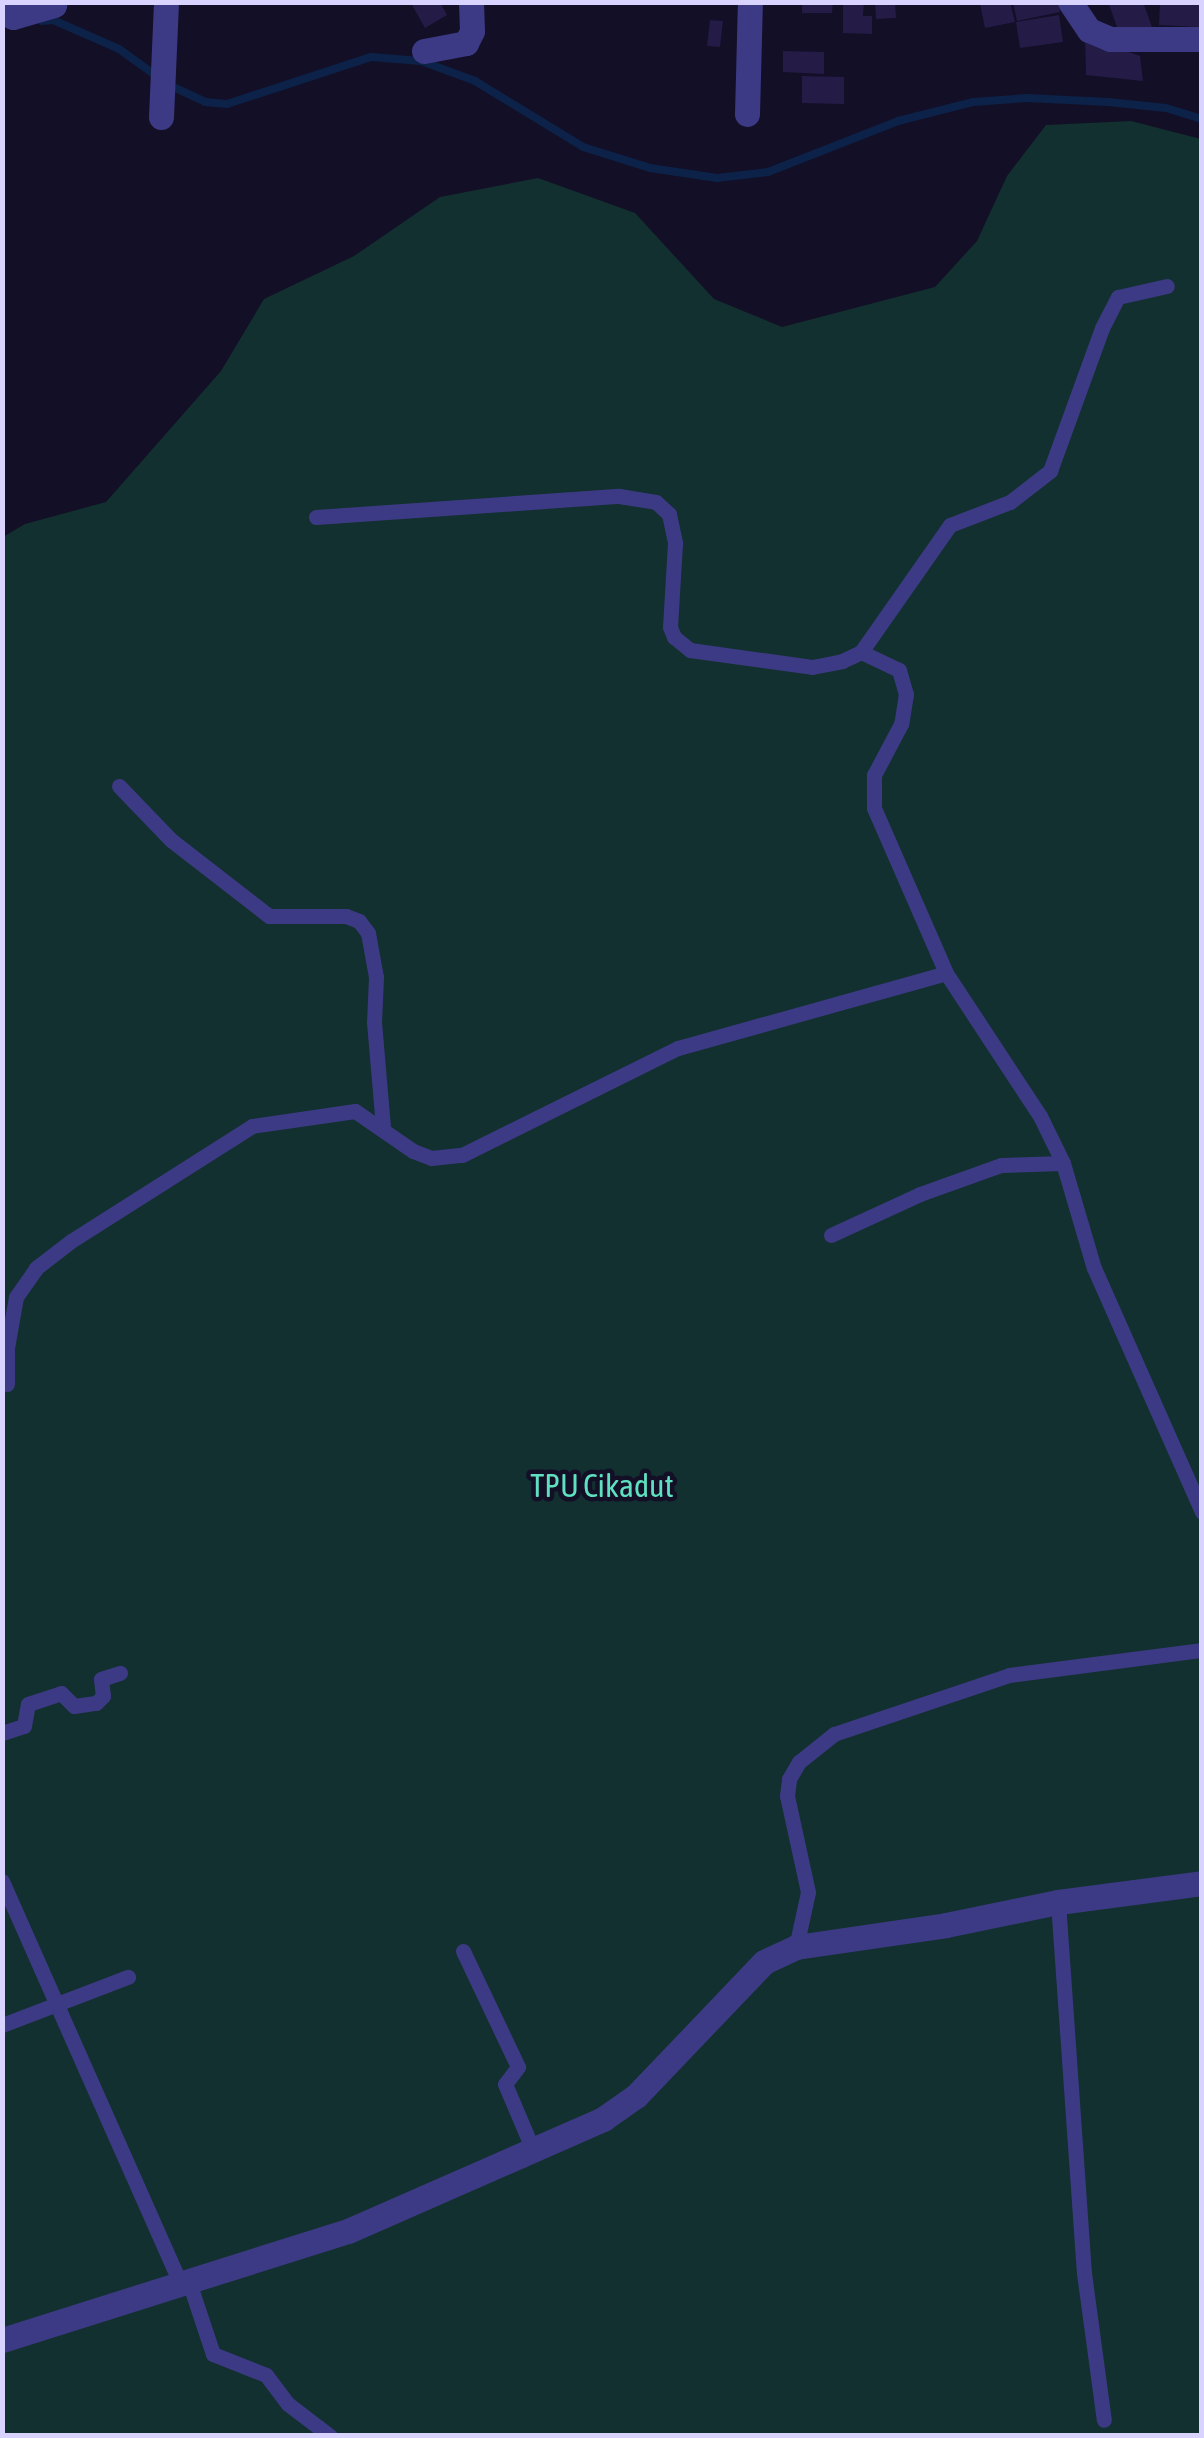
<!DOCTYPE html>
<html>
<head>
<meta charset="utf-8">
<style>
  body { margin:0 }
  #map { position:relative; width:1204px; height:2438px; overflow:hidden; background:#130f26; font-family:"Asap Condensed",sans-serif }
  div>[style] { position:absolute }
  .green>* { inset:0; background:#12302f }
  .stream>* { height:8px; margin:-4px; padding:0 4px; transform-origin:4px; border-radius:4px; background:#0c2248 }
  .building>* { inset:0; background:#241b47 }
  .lane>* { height:15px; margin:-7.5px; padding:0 7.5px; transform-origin:7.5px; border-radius:7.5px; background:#3d3a85 }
  .street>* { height:25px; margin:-12.5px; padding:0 12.5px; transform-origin:12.5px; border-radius:12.5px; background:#3d3a85 }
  span { translate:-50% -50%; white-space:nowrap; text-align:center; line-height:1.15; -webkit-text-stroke:9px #130f26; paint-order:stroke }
  .park-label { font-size:32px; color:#5fe0c0 }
  .frame { position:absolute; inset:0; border:5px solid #d9d4ff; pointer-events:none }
</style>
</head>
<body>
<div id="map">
  <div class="green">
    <i style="clip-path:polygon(1131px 121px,1201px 139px,1201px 2435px,3px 2436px,3px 537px,25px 524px,106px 502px,221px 371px,264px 299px,354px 256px,440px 197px,538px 178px,635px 213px,714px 299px,782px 327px,935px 287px,977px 241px,1007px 176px,1046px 125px)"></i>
  </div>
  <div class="stream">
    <i style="left:42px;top:21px;width:11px;rotate:-5deg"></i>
    <i style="left:53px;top:20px;width:72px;rotate:23.7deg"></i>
    <i style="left:119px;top:49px;width:48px;rotate:35.7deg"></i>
    <i style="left:169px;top:85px;width:40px;rotate:25deg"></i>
    <i style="left:205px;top:102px;width:22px;rotate:5deg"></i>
    <i style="left:227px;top:104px;width:151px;rotate:-18.1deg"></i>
    <i style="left:371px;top:57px;width:50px;rotate:4.6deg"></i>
    <i style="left:421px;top:61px;width:58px;rotate:20.3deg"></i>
    <i style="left:475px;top:81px;width:127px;rotate:31.4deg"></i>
    <i style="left:583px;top:147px;width:70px;rotate:17.4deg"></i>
    <i style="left:650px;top:168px;width:68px;rotate:8.5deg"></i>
    <i style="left:717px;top:178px;width:51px;rotate:-6.7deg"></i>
    <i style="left:768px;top:172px;width:140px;rotate:-21.4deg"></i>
    <i style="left:898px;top:121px;width:77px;rotate:-14.2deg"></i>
    <i style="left:973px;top:102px;width:54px;rotate:-4.2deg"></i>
    <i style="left:1027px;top:98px;width:81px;rotate:2.8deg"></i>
    <i style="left:1108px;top:102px;width:58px;rotate:5.9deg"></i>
    <i style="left:1166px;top:108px;width:38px;rotate:17deg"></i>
  </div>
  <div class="building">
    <i style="clip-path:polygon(417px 2px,440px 2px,447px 15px,425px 28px,412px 5px)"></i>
    <i style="clip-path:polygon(802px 2px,833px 2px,832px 13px,802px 13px)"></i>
    <i style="clip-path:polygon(843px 2px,864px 2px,863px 16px,872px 16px,872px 34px,843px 33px)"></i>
    <i style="clip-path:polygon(875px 2px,895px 2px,896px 18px,876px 19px)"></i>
    <i style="clip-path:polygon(1010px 2px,1015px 22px,985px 28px,980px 4px)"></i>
    <i style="clip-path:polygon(1013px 2px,1058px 2px,1060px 12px,1017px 21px)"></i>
    <i style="clip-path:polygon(1108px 2px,1143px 2px,1152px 27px,1121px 38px)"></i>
    <i style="clip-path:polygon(1160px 2px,1202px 2px,1199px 27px,1159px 25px)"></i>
    <i style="clip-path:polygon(1059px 15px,1063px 42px,1020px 48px,1016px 22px)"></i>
    <i style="clip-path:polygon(710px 20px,723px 21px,720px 47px,707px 46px)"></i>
    <i style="clip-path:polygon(1085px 37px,1140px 56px,1143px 81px,1086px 75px)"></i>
    <i style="clip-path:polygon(783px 51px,824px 52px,824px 74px,783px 72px)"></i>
    <i style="clip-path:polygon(802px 76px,844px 77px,844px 104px,802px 103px)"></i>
  </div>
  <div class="lane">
    <i style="left:316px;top:517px;width:304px;rotate:-4deg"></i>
    <i style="left:619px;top:496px;width:37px;rotate:9deg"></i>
    <i style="left:656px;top:502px;width:18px;rotate:43deg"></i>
    <i style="left:669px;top:514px;width:30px;rotate:78deg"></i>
    <i style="left:675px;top:543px;width:84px;rotate:93.4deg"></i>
    <i style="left:670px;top:627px;width:11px;rotate:68deg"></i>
    <i style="left:674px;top:637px;width:21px;rotate:39deg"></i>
    <i style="left:690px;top:650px;width:123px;rotate:7.9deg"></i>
    <i style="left:812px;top:667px;width:31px;rotate:-11deg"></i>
    <i style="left:842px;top:661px;width:21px;rotate:-25deg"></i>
    <i style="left:861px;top:652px;width:42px;rotate:25.3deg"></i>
    <i style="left:899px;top:670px;width:25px;rotate:74deg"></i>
    <i style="left:906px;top:694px;width:30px;rotate:99deg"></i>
    <i style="left:901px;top:724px;width:58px;rotate:117.9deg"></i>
    <i style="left:874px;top:775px;width:33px;rotate:90deg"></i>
    <i style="left:874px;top:808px;width:180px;rotate:66.4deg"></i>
    <i style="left:946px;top:973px;width:171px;rotate:56.7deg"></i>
    <i style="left:1040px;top:1116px;width:52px;rotate:63.9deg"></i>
    <i style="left:1063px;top:1163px;width:109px;rotate:73.6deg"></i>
    <i style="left:1094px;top:1268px;width:267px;rotate:66.1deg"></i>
    <i style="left:861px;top:652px;width:155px;rotate:-55deg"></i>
    <i style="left:950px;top:525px;width:64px;rotate:-21deg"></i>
    <i style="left:1010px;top:502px;width:51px;rotate:-37.8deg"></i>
    <i style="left:1050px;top:471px;width:152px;rotate:-70deg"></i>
    <i style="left:1102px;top:328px;width:35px;rotate:-63deg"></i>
    <i style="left:1118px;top:297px;width:50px;rotate:-12.7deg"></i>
    <i style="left:119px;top:786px;width:75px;rotate:46.1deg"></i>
    <i style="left:171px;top:840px;width:124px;rotate:37.8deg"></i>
    <i style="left:269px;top:916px;width:77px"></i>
    <i style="left:346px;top:916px;width:14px;rotate:21deg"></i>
    <i style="left:359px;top:921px;width:15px;rotate:53deg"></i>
    <i style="left:368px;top:933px;width:45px;rotate:79.7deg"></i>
    <i style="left:376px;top:977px;width:45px;rotate:92.5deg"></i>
    <i style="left:374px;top:1022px;width:104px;rotate:85.1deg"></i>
    <i style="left:831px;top:1235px;width:98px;rotate:-24.7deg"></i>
    <i style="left:920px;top:1194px;width:86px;rotate:-19.7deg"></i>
    <i style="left:1001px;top:1165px;width:62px;rotate:-1.8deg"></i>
    <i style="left:7px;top:1384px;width:36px;rotate:-90deg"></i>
    <i style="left:7px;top:1348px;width:52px;rotate:-80deg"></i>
    <i style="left:16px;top:1297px;width:35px;rotate:-55deg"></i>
    <i style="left:36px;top:1268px;width:44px;rotate:-37.6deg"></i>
    <i style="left:71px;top:1241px;width:214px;rotate:-32.4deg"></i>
    <i style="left:252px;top:1126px;width:104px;rotate:-8.3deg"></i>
    <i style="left:355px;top:1111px;width:70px;rotate:34.6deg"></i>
    <i style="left:413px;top:1151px;width:19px;rotate:21deg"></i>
    <i style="left:431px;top:1158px;width:31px;rotate:-6deg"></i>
    <i style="left:462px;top:1155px;width:241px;rotate:-26.4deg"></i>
    <i style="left:678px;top:1048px;width:278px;rotate:-15.6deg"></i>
    <i style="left:2px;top:1733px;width:23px;rotate:-18deg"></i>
    <i style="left:24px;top:1726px;width:22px;rotate:-80deg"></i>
    <i style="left:28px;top:1704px;width:35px;rotate:-18deg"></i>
    <i style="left:61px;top:1693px;width:18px;rotate:45deg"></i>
    <i style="left:74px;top:1706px;width:22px;rotate:-8deg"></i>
    <i style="left:96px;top:1703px;width:10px;rotate:-45deg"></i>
    <i style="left:103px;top:1696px;width:17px;rotate:-97deg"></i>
    <i style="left:101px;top:1679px;width:20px;rotate:-18deg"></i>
    <i style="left:2px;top:1881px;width:442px;rotate:66.1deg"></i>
    <i style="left:1058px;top:1902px;width:372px;rotate:86deg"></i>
    <i style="left:1084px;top:2273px;width:148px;rotate:82.3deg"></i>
    <i style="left:796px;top:1947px;width:56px;rotate:-77.7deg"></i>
    <i style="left:808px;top:1892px;width:98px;rotate:-102.3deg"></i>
    <i style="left:787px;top:1796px;width:17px;rotate:-83deg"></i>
    <i style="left:789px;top:1779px;width:20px;rotate:-60deg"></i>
    <i style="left:799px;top:1762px;width:45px;rotate:-38.7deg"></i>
    <i style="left:834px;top:1734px;width:185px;rotate:-18.6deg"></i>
    <i style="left:1009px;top:1675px;width:195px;rotate:-7.4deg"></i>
    <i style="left:463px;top:1951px;width:128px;rotate:64.6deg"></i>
    <i style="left:518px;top:2067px;width:21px;rotate:127deg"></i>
    <i style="left:505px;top:2084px;width:72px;rotate:67deg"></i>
    <i style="left:2px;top:2025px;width:135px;rotate:-20.9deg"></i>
    <i style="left:189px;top:2282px;width:76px;rotate:71.6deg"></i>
    <i style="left:213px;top:2354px;width:57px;rotate:21.6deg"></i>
    <i style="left:266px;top:2375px;width:36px;rotate:53deg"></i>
    <i style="left:288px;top:2404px;width:53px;rotate:37.3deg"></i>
  </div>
  <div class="street">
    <i style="left:1070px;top:2px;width:34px;rotate:56deg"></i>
    <i style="left:1089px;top:30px;width:23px;rotate:23deg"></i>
    <i style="left:1110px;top:39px;width:92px"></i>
    <i style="left:2px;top:12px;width:12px;rotate:24deg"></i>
    <i style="left:13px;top:17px;width:43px;rotate:-16.3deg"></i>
    <i style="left:424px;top:51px;width:43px;rotate:-10.8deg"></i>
    <i style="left:466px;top:43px;width:13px;rotate:-63deg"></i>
    <i style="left:472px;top:31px;width:29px;rotate:-92deg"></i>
    <i style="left:747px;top:114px;width:112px;rotate:-88.5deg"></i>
    <i style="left:161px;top:117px;width:115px;rotate:-87.5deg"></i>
    <i style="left:2px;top:2340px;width:363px;rotate:-17.5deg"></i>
    <i style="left:348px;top:2231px;width:279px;rotate:-23.7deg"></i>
    <i style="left:603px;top:2119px;width:40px;rotate:-34.9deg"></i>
    <i style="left:636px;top:2096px;width:185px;rotate:-46.3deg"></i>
    <i style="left:764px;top:1962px;width:35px;rotate:-25deg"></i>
    <i style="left:796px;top:1947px;width:152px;rotate:-8.3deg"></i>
    <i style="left:946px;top:1925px;width:114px;rotate:-11.6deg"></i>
    <i style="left:1058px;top:1902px;width:145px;rotate:-7.5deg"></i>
  </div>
  <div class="park-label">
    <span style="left:602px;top:1486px">TPU Cikadut</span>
  </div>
  <div class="frame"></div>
</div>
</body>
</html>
